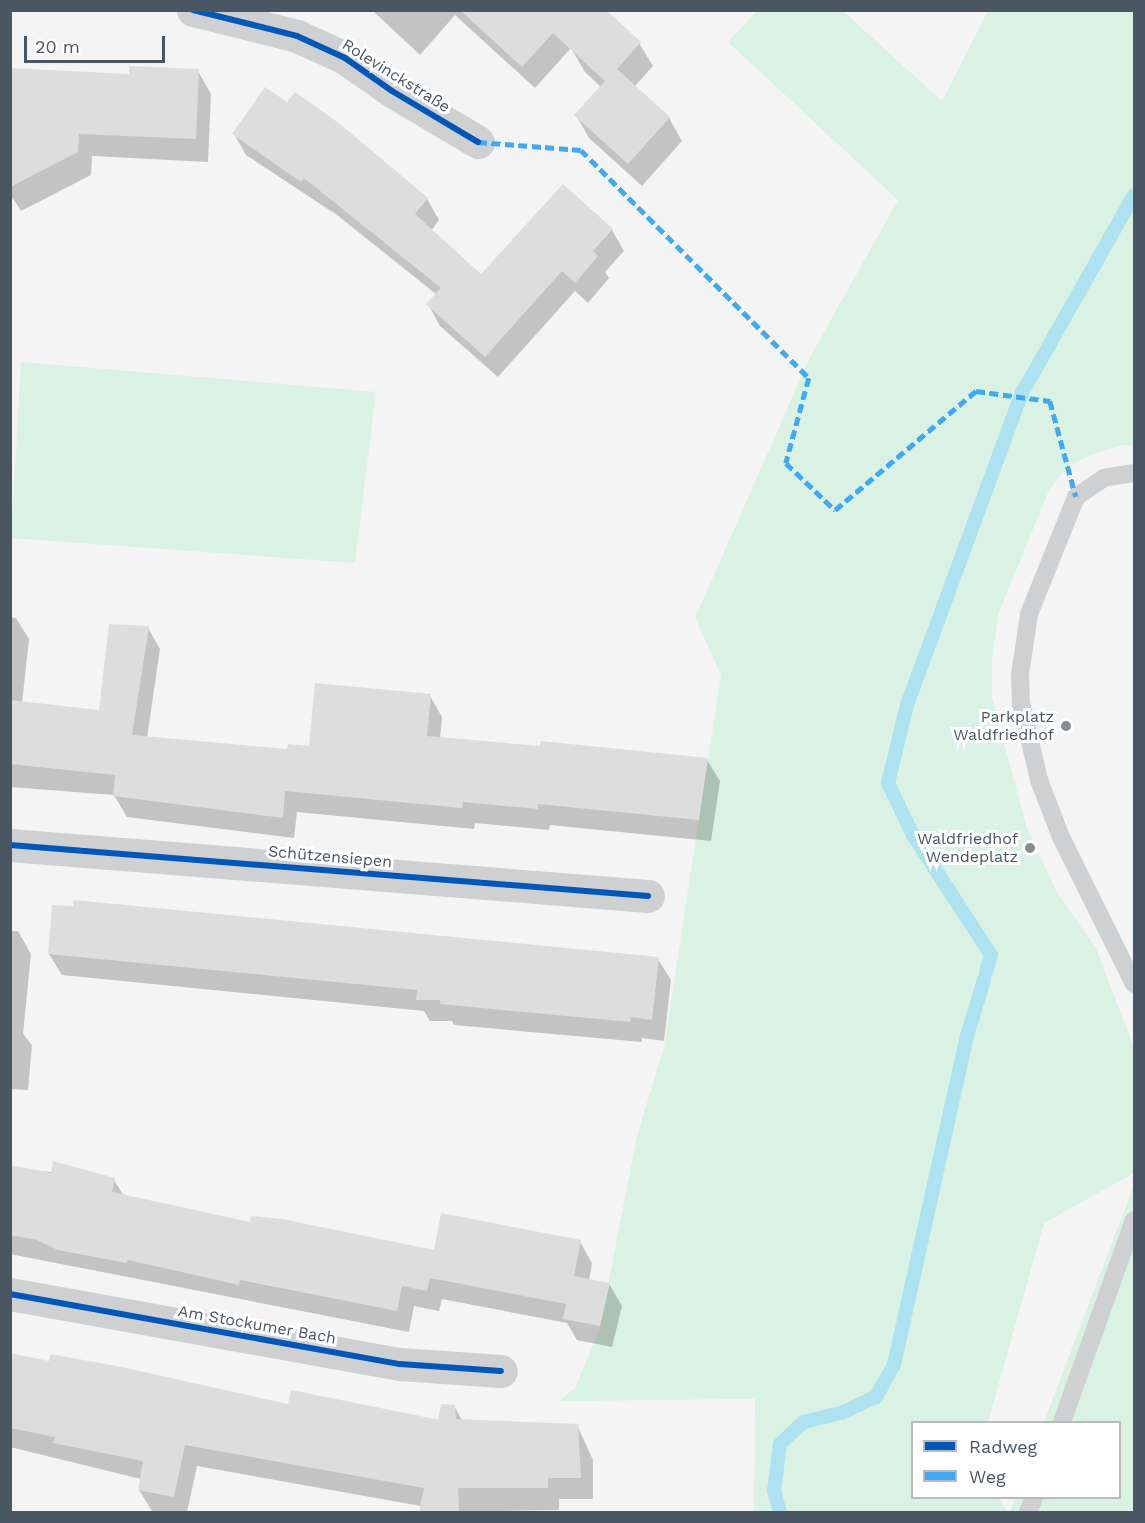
<!DOCTYPE html>
<html>
<head>
<meta charset="utf-8">
<style>
  body { margin:0 }
  #map { position:relative; width:1145px; height:1523px; overflow:hidden; background:#f4f4f4; font-family:"Work Sans",sans-serif }
  div>[style] { position:absolute }
  .green>* { inset:0; background:#d9f2e3 }
  .shadow>* { inset:0; background:#0003 }
  .stream>* { height:14px; margin:-7px; padding:0 7px; transform-origin:7px; border-radius:7px; background:#aee2f0 }
  .building>* { inset:0; background:#ddddde }
  .lane>* { height:18px; margin:-9px; padding:0 9px; transform-origin:9px; border-radius:9px; background:#ced0d2 }
  .street>* { height:33px; margin:-16.5px; padding:0 16.5px; transform-origin:16.5px; border-radius:16.5px; background:#ced0d2 }
  .quiet>* { height:4.5px; margin-top:-2.25px; transform-origin:0; background:repeating-linear-gradient(90deg,#3fa9f5 0 9px,transparent 0 13.5px) }
  .cycleway>* { height:6px; margin:-3px; padding:0 3px; transform-origin:3px; border-radius:3px; background:#0057b8 }
  .dots>* { width:16px; height:16px; translate:-50% -50%; box-sizing:border-box; border:3px solid #fff; border-radius:50% }
  span { translate:-50% -50%; white-space:nowrap; text-align:center; line-height:1.15; -webkit-text-stroke:6px #fff; paint-order:stroke }
  .street-label { font-size:16px; color:#4a5661 }
  .poi-label { font-size:16px; color:#4a5661 }
  .right { translate:-100% -50%; text-align:right }
  .frame { position:absolute; inset:0; border:12px solid #4a5661; pointer-events:none }
  .legend { position:absolute; left:911px; top:1421px; width:210px; height:78px; box-sizing:border-box; background:#fff; border:2px solid #b7bbc0; margin:0; padding:8px 10px; list-style:none; font-size:18px; color:#4a5661 }
  .legend li { display:flex; align-items:center; gap:12px; height:30px }
  .legend b { width:30px; border:2px solid #b7bbc0 }
  .scale { position:absolute; left:24px; top:36px; width:141px; height:27px; box-sizing:border-box; border:3px solid #4a5661; border-top:0; padding-left:8px; font-size:18px; line-height:21px; white-space:nowrap; color:#4a5661; -webkit-text-stroke:4px #fff; paint-order:stroke }
</style>
</head>
<body>
<div id="map">
  <div class="green">
    <i style="clip-path:polygon(757px 11px,843px 11px,942px 101px,988px 11px,1134px 11px,1134px 446px,1123px 445px,1090px 455px,1067px 467px,1049px 490px,999px 612px,992px 656px,992px 698px,1027px 829px,1058px 894px,1096px 948px,1134px 1048px,1134px 1173px,1044px 1223px,988px 1422px,912px 1422px,912px 1498px,999px 1498px,1008px 1512px,754px 1512px,755px 1399px,559px 1401px,575px 1388px,599px 1331px,637px 1136px,664px 1047px,721px 675px,695px 618px,810px 357px,898px 200px,728px 42px)"></i>
    <i style="clip-path:polygon(21px 362px,376px 392px,355px 563px,11px 538px)"></i>
    <i style="clip-path:polygon(1134px 1185px,1134px 1512px,1010px 1512px,1015px 1498px,1120px 1498px,1120px 1422px,1044px 1422px)"></i>
  </div>
  <div class="shadow">
    <i style="clip-path:polygon(372px 10px,564px 10px,639px 43px,653px 66px,634px 87px,669px 118px,682px 141px,642px 186px,589px 138px,576px 115px,601px 87px,585px 72px,571px 48px,535px 88px,455px 15px,420px 55px)"></i>
    <i style="clip-path:polygon(10px 70px,130px 76px,198px 71px,211px 94px,208px 162px,92px 156px,91px 175px,21px 211px,10px 194px)"></i>
    <i style="clip-path:polygon(234px 134px,427px 199px,439px 220px,431px 231px,481px 276px,563px 186px,612px 230px,624px 251px,605px 272px,609px 278px,588px 303px,575px 291px,498px 377px,440px 326px,428px 304px,436px 294px,337px 215px,246px 155px)"></i>
    <i style="clip-path:polygon(10px 617px,16px 618px,29px 639px,22px 703px,100px 711px,148px 628px,160px 649px,147px 738px,289px 751px,310px 748px,430px 696px,442px 717px,440px 739px,707px 760px,720px 781px,711px 841px,550px 825px,549px 830px,475px 823px,474px 829px,297px 812px,294px 838px,127px 817px,114px 795px,10px 787px)"></i>
    <i style="clip-path:polygon(10px 931px,18px 931px,31px 954px,23px 1034px,32px 1045px,28px 1090px,10px 1089px)"></i>
    <i style="clip-path:polygon(49px 954px,658px 959px,671px 980px,664px 1041px,642px 1038px,642px 1042px,454px 1025px,452px 1021px,430px 1021px,424px 1011px,62px 975px)"></i>
    <i style="clip-path:polygon(10px 1167px,114px 1180px,124px 1196px,251px 1223px,435px 1252px,580px 1242px,592px 1263px,589px 1281px,609px 1284px,622px 1306px,612px 1347px,577px 1340px,567px 1323px,442px 1299px,439px 1311px,414px 1306px,409px 1332px,10px 1254px)"></i>
    <i style="clip-path:polygon(10px 1355px,289px 1406px,439px 1420px,454px 1406px,462px 1420px,577px 1425px,593px 1460px,593px 1499px,559px 1499px,559px 1510px,420px 1512px,421px 1506px,197px 1466px,187px 1512px,152px 1511px,139px 1490px,141px 1479px,10px 1447px)"></i>
  </div>
  <div class="stream">
    <i style="left:986px;top:972px;width:18px;rotate:-74deg"></i>
    <i style="left:991px;top:955px;width:143px;rotate:-123deg"></i>
    <i style="left:913px;top:835px;width:58px;rotate:-115.7deg"></i>
    <i style="left:888px;top:783px;width:80px;rotate:-76.3deg"></i>
    <i style="left:907px;top:705px;width:333px;rotate:-69.8deg"></i>
    <i style="left:1022px;top:393px;width:227px;rotate:-60.5deg"></i>
    <i style="left:780px;top:1512px;width:22px;rotate:-106deg"></i>
    <i style="left:774px;top:1491px;width:47px;rotate:-82.7deg"></i>
    <i style="left:780px;top:1444px;width:33px;rotate:-43deg"></i>
    <i style="left:804px;top:1422px;width:38px;rotate:-14deg"></i>
    <i style="left:841px;top:1413px;width:38px;rotate:-25deg"></i>
    <i style="left:876px;top:1397px;width:37px;rotate:-61deg"></i>
    <i style="left:894px;top:1365px;width:337px;rotate:-77.5deg"></i>
    <i style="left:967px;top:1036px;width:59px;rotate:-73.1deg"></i>
  </div>
  <div class="building">
    <i style="clip-path:polygon(460px 10px,606px 10px,641px 42px,617px 69px,670px 117px,628px 164px,574px 115px,605px 81px,553px 33px,522px 67px)"></i>
    <i style="clip-path:polygon(129px 66px,199px 69px,196px 139px,79px 134px,78px 152px,10px 187px,10px 68px,129px 74px)"></i>
    <i style="clip-path:polygon(265px 87px,287px 102px,295px 92px,340px 124px,428px 198px,415px 214px,481px 274px,563px 184px,613px 229px,593px 251px,598px 256px,575px 283px,562px 271px,485px 357px,426px 304px,441px 288px,304px 178px,301px 182px,232px 134px)"></i>
    <i style="clip-path:polygon(109px 624px,149px 626px,132px 735px,287px 749px,288px 744px,309px 746px,315px 683px,431px 694px,427px 736px,540px 746px,541px 741px,708px 758px,699px 820px,538px 804px,538px 809px,463px 802px,462px 808px,285px 791px,283px 818px,113px 796px,115px 775px,10px 764px,10px 700px,99px 710px)"></i>
    <i style="clip-path:polygon(74px 900px,659px 957px,652px 1020px,631px 1017px,630px 1022px,440px 1004px,440px 1000px,416px 1000px,417px 990px,48px 954px,52px 905px,73px 906px)"></i>
    <i style="clip-path:polygon(53px 1161px,115px 1178px,112px 1192px,250px 1222px,251px 1216px,282px 1219px,434px 1250px,441px 1213px,581px 1240px,574px 1276px,610px 1283px,600px 1326px,563px 1319px,566px 1304px,430px 1278px,427px 1291px,402px 1286px,397px 1311px,240px 1280px,239px 1285px,128px 1260px,126px 1263px,58px 1250px,37px 1240px,10px 1235px,10px 1165px,51px 1173px)"></i>
    <i style="clip-path:polygon(10px 1353px,49px 1361px,50px 1354px,117px 1366px,288px 1404px,291px 1390px,435px 1419px,438px 1419px,441px 1404px,455px 1405px,456px 1419px,578px 1424px,581px 1478px,548px 1478px,548px 1488px,458px 1488px,459px 1512px,419px 1512px,424px 1488px,185px 1445px,174px 1497px,138px 1490px,143px 1461px,53px 1443px,55px 1437px,10px 1428px)"></i>
  </div>
  <div class="lane">
    <i style="left:1134px;top:473px;width:30px;rotate:171deg"></i>
    <i style="left:1104px;top:478px;width:34px;rotate:146deg"></i>
    <i style="left:1076px;top:497px;width:126px;rotate:111.9deg"></i>
    <i style="left:1029px;top:614px;width:62px;rotate:98.4deg"></i>
    <i style="left:1020px;top:675px;width:28px;rotate:88deg"></i>
    <i style="left:1021px;top:703px;width:79px;rotate:76.8deg"></i>
    <i style="left:1039px;top:780px;width:61px;rotate:68.9deg"></i>
    <i style="left:1061px;top:837px;width:164px;rotate:63.6deg"></i>
    <i style="left:1062px;top:1422px;width:214px;rotate:-70.4deg"></i>
    <i style="left:1028px;top:1512px;width:15px;rotate:-67deg"></i>
  </div>
  <div class="street">
    <i style="left:193px;top:10px;width:107px;rotate:14deg"></i>
    <i style="left:297px;top:36px;width:53px;rotate:24.6deg"></i>
    <i style="left:345px;top:58px;width:57px;rotate:35.1deg"></i>
    <i style="left:392px;top:91px;width:100px;rotate:30.7deg"></i>
    <i style="left:10px;top:845px;width:640px;rotate:4.57deg"></i>
    <i style="left:10px;top:1294px;width:396px;rotate:10.2deg"></i>
    <i style="left:400px;top:1364px;width:101px;rotate:4deg"></i>
  </div>
  <div class="quiet">
    <i style="left:478px;top:142px;width:103px;rotate:4.4deg"></i>
    <i style="left:581px;top:150px;width:322px;rotate:45deg"></i>
    <i style="left:809px;top:378px;width:88px;rotate:105.1deg"></i>
    <i style="left:786px;top:463px;width:68px;rotate:43.8deg"></i>
    <i style="left:835px;top:510px;width:185px;rotate:-40.2deg"></i>
    <i style="left:976px;top:391px;width:75px;rotate:7.7deg"></i>
    <i style="left:1050px;top:401px;width:99px;rotate:74.8deg"></i>
  </div>
  <div class="cycleway">
    <i style="left:193px;top:10px;width:107px;rotate:14deg"></i>
    <i style="left:297px;top:36px;width:53px;rotate:24.6deg"></i>
    <i style="left:345px;top:58px;width:57px;rotate:35.1deg"></i>
    <i style="left:392px;top:91px;width:100px;rotate:30.7deg"></i>
    <i style="left:10px;top:845px;width:640px;rotate:4.57deg"></i>
    <i style="left:10px;top:1294px;width:396px;rotate:10.2deg"></i>
    <i style="left:400px;top:1364px;width:101px;rotate:4deg"></i>
  </div>
  <div class="dots">
    <i style="left:1066px;top:726px;background:#868d94"></i>
    <i style="left:1030px;top:848px;background:#868d94"></i>
  </div>
  <div class="street-label">
    <span style="left:396px;top:76px;rotate:32deg">Rolevinckstraße</span>
    <span style="left:330px;top:857px;rotate:5deg">Schützensiepen</span>
    <span style="left:257px;top:1325px;rotate:10deg">Am Stockumer Bach</span>
  </div>
  <div class="poi-label">
    <span class="right" style="left:1054px;top:726px">Parkplatz<br>Waldfriedhof</span>
    <span class="right" style="left:1018px;top:848px">Waldfriedhof<br>Wendeplatz</span>
  </div>
  <div class="frame"></div>
  <ul class="legend">
  <li><b style="height:8px;background:#0057b8"></b>Radweg</li>
  <li><b style="height:8px;background:#3fa9f5"></b>Weg</li>
  </ul>
  <div class="scale">20 m</div>
</div>
</body>
</html>
